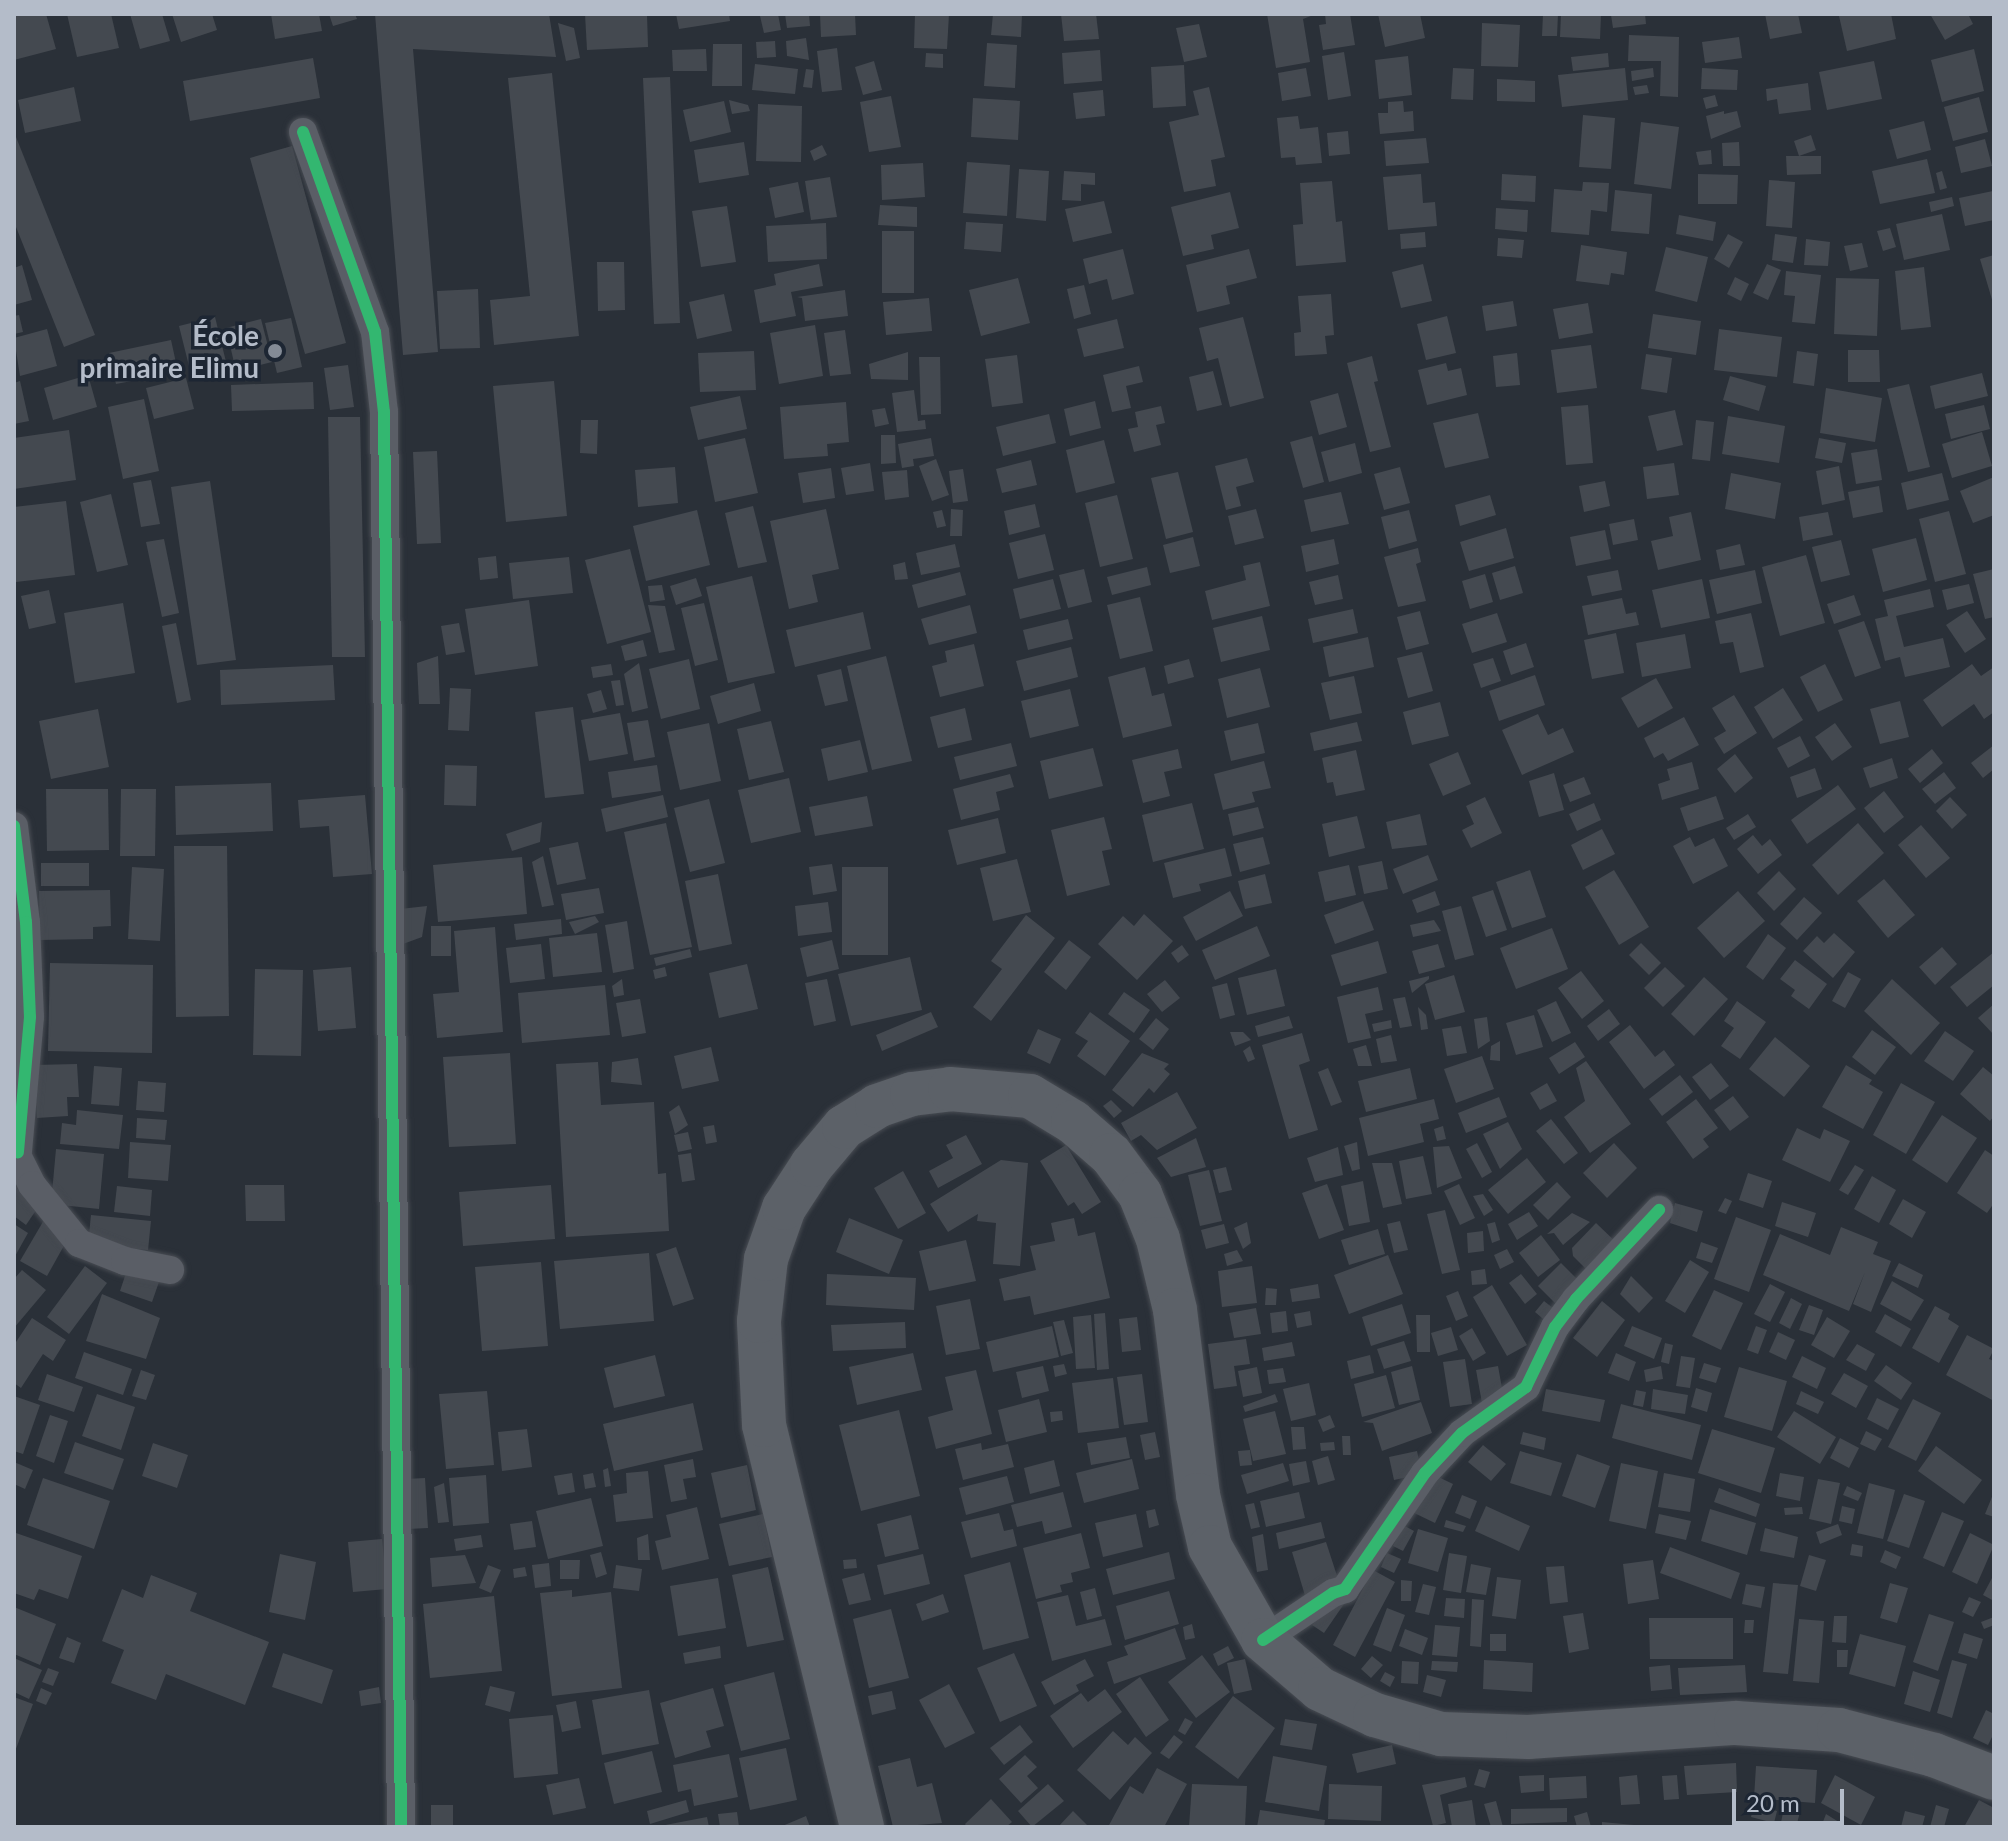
<!DOCTYPE html>
<html>
<head>
<meta charset="utf-8">
<style>
  body { margin:0 }
  #map { position:relative; width:2008px; height:1841px; overflow:hidden; background:#2a3038; font-family:Lato,sans-serif }
  div>[style] { position:absolute }
  .building>* { inset:0; background:#444950 }
  .roads { filter:drop-shadow(0 0 2px #484c53) drop-shadow(0 0 2px #484c53) }
  .minor>* { height:28px; margin:-14px; padding:0 14px; transform-origin:14px; border-radius:14px; background:#5a5e66 }
  .primary>* { height:44px; margin:-22px; padding:0 22px; transform-origin:22px; border-radius:22px; background:#5c6168 }
  .cycleway>* { height:12px; margin:-6px; padding:0 6px; transform-origin:6px; border-radius:6px; background:#33b770 }
  .dots>* { width:22px; height:22px; translate:-50% -50%; box-sizing:border-box; border:4px solid #1d2633; border-radius:50% }
  span { translate:-50% -50%; white-space:nowrap; text-align:center; line-height:1.15; -webkit-text-stroke:7px #1d2633; paint-order:stroke }
  .poi-label { font-size:28px; color:#b4bcc9; font-weight:700 }
  .right { translate:-100% -50%; text-align:right }
  .frame { position:absolute; inset:0; border:16px solid #b4bcc9; pointer-events:none }
  .scale { position:absolute; left:1732px; top:1789px; width:112px; height:36px; box-sizing:border-box; border:4px solid #b4bcc9; border-top:0; padding-left:10px; font-size:24px; line-height:28px; white-space:nowrap; color:#b4bcc9; -webkit-text-stroke:6px #1d2633; paint-order:stroke }
</style>
</head>
<body>
<div id="map">
  <div class="building">
    <i style="clip-path:polygon(14px 14px,46px 14px,56px 49px,14px 60px)"></i>
    <i style="clip-path:polygon(67px 14px,111px 14px,119px 48px,77px 57px)"></i>
    <i style="clip-path:polygon(130px 14px,162px 14px,170px 41px,140px 49px)"></i>
    <i style="clip-path:polygon(172px 14px,212px 14px,217px 30px,181px 42px)"></i>
    <i style="clip-path:polygon(271px 14px,319px 14px,322px 31px,275px 39px)"></i>
    <i style="clip-path:polygon(329px 14px,355px 14px,357px 19px,333px 26px)"></i>
    <i style="clip-path:polygon(375px 14px,549px 14px,556px 57px,413px 49px,438px 352px,403px 355px)"></i>
    <i style="clip-path:polygon(585px 14px,647px 14px,648px 47px,587px 50px)"></i>
    <i style="clip-path:polygon(676px 14px,729px 14px,730px 21px,679px 29px)"></i>
    <i style="clip-path:polygon(778px 14px,781px 30px,764px 33px,760px 16px)"></i>
    <i style="clip-path:polygon(785px 14px,809px 14px,810px 26px,787px 28px)"></i>
    <i style="clip-path:polygon(820px 14px,855px 14px,856px 35px,821px 37px)"></i>
    <i style="clip-path:polygon(915px 14px,949px 14px,947px 49px,914px 48px)"></i>
    <i style="clip-path:polygon(993px 14px,1022px 14px,1021px 37px,991px 35px)"></i>
    <i style="clip-path:polygon(1061px 14px,1096px 14px,1099px 39px,1064px 41px)"></i>
    <i style="clip-path:polygon(1267px 14px,1316px 14px,1303px 19px,1310px 62px,1276px 68px)"></i>
    <i style="clip-path:polygon(1325px 14px,1350px 14px,1355px 45px,1323px 50px,1319px 25px,1326px 24px)"></i>
    <i style="clip-path:polygon(1378px 14px,1420px 14px,1425px 38px,1385px 47px)"></i>
    <i style="clip-path:polygon(1543px 14px,1558px 14px,1557px 36px,1542px 36px)"></i>
    <i style="clip-path:polygon(1561px 14px,1601px 14px,1600px 39px,1560px 37px)"></i>
    <i style="clip-path:polygon(1645px 14px,1646px 24px,1613px 28px,1611px 15px)"></i>
    <i style="clip-path:polygon(1765px 14px,1798px 14px,1802px 33px,1770px 39px)"></i>
    <i style="clip-path:polygon(1850px 14px,1891px 14px,1896px 39px,1847px 51px,1839px 16px)"></i>
    <i style="clip-path:polygon(1930px 14px,1968px 14px,1973px 24px,1945px 40px)"></i>
    <i style="clip-path:polygon(558px 23px,574px 28px,580px 58px,566px 61px)"></i>
    <i style="clip-path:polygon(1482px 23px,1520px 25px,1518px 67px,1481px 66px)"></i>
    <i style="clip-path:polygon(1199px 24px,1207px 57px,1184px 62px,1176px 28px)"></i>
    <i style="clip-path:polygon(1629px 35px,1679px 37px,1678px 97px,1660px 96px,1661px 61px,1628px 61px)"></i>
    <i style="clip-path:polygon(1739px 37px,1742px 58px,1705px 63px,1702px 42px)"></i>
    <i style="clip-path:polygon(806px 38px,809px 60px,787px 56px,786px 41px)"></i>
    <i style="clip-path:polygon(775px 41px,776px 57px,757px 58px,756px 42px)"></i>
    <i style="clip-path:polygon(987px 43px,1017px 45px,1015px 88px,984px 86px)"></i>
    <i style="clip-path:polygon(713px 44px,742px 44px,742px 86px,712px 86px)"></i>
    <i style="clip-path:polygon(837px 48px,842px 90px,822px 92px,817px 51px)"></i>
    <i style="clip-path:polygon(706px 49px,707px 71px,673px 71px,672px 50px)"></i>
    <i style="clip-path:polygon(1974px 49px,1984px 91px,1942px 102px,1931px 60px)"></i>
    <i style="clip-path:polygon(1100px 50px,1102px 81px,1064px 84px,1062px 53px)"></i>
    <i style="clip-path:polygon(1344px 52px,1351px 96px,1328px 100px,1322px 56px)"></i>
    <i style="clip-path:polygon(926px 53px,943px 54px,943px 68px,925px 67px)"></i>
    <i style="clip-path:polygon(1608px 53px,1609px 67px,1573px 71px,1571px 57px)"></i>
    <i style="clip-path:polygon(1408px 56px,1412px 95px,1379px 99px,1375px 60px)"></i>
    <i style="clip-path:polygon(313px 58px,320px 98px,190px 121px,183px 81px)"></i>
    <i style="clip-path:polygon(874px 61px,882px 90px,863px 95px,855px 67px)"></i>
    <i style="clip-path:polygon(1874px 61px,1882px 99px,1827px 110px,1819px 72px)"></i>
    <i style="clip-path:polygon(755px 64px,798px 69px,795px 94px,752px 90px)"></i>
    <i style="clip-path:polygon(1184px 65px,1186px 106px,1153px 108px,1151px 67px)"></i>
    <i style="clip-path:polygon(1306px 68px,1311px 96px,1282px 101px,1278px 73px)"></i>
    <i style="clip-path:polygon(1453px 68px,1474px 69px,1473px 100px,1451px 99px)"></i>
    <i style="clip-path:polygon(1625px 68px,1628px 100px,1562px 107px,1558px 75px)"></i>
    <i style="clip-path:polygon(1653px 68px,1654px 77px,1632px 81px,1631px 71px)"></i>
    <i style="clip-path:polygon(1702px 68px,1738px 70px,1737px 90px,1701px 89px)"></i>
    <i style="clip-path:polygon(806px 69px,814px 70px,812px 88px,803px 87px)"></i>
    <i style="clip-path:polygon(552px 73px,579px 336px,494px 345px,490px 300px,530px 296px,508px 78px)"></i>
    <i style="clip-path:polygon(670px 77px,680px 323px,654px 324px,643px 78px)"></i>
    <i style="clip-path:polygon(1497px 79px,1535px 81px,1535px 102px,1497px 101px)"></i>
    <i style="clip-path:polygon(1808px 83px,1811px 110px,1779px 114px,1777px 99px,1767px 101px,1766px 89px)"></i>
    <i style="clip-path:polygon(1647px 85px,1649px 93px,1635px 95px,1633px 87px)"></i>
    <i style="clip-path:polygon(74px 87px,81px 121px,25px 133px,18px 100px)"></i>
    <i style="clip-path:polygon(1209px 87px,1225px 157px,1211px 160px,1216px 186px,1184px 192px,1169px 122px,1199px 115px,1193px 91px)"></i>
    <i style="clip-path:polygon(1103px 90px,1105px 116px,1076px 119px,1073px 93px)"></i>
    <i style="clip-path:polygon(1715px 95px,1718px 106px,1706px 109px,1703px 98px)"></i>
    <i style="clip-path:polygon(891px 96px,901px 147px,869px 152px,860px 102px)"></i>
    <i style="clip-path:polygon(1979px 97px,1988px 132px,1953px 141px,1944px 107px)"></i>
    <i style="clip-path:polygon(973px 98px,1020px 101px,1018px 140px,971px 137px)"></i>
    <i style="clip-path:polygon(729px 100px,748px 105px,750px 111px,732px 114px)"></i>
    <i style="clip-path:polygon(724px 101px,731px 132px,690px 142px,683px 110px)"></i>
    <i style="clip-path:polygon(1403px 101px,1404px 112px,1413px 111px,1414px 131px,1380px 134px,1378px 113px,1388px 113px,1388px 102px)"></i>
    <i style="clip-path:polygon(758px 104px,802px 106px,801px 162px,756px 161px)"></i>
    <i style="clip-path:polygon(1724px 111px,1724px 114px,1737px 111px,1741px 127px,1711px 139px,1706px 116px)"></i>
    <i style="clip-path:polygon(1583px 115px,1615px 118px,1611px 169px,1579px 167px)"></i>
    <i style="clip-path:polygon(1298px 116px,1300px 129px,1318px 127px,1322px 163px,1296px 165px,1295px 157px,1281px 158px,1277px 118px)"></i>
    <i style="clip-path:polygon(1924px 121px,1931px 150px,1897px 159px,1889px 130px)"></i>
    <i style="clip-path:polygon(1641px 122px,1679px 127px,1671px 189px,1634px 184px)"></i>
    <i style="clip-path:polygon(1348px 131px,1350px 154px,1329px 156px,1327px 133px)"></i>
    <i style="clip-path:polygon(14px 132px,95px 335px,64px 347px,14px 222px)"></i>
    <i style="clip-path:polygon(1811px 135px,1816px 150px,1799px 156px,1794px 141px)"></i>
    <i style="clip-path:polygon(1426px 138px,1429px 163px,1386px 166px,1384px 141px)"></i>
    <i style="clip-path:polygon(1985px 139px,1992px 166px,1961px 173px,1955px 147px)"></i>
    <i style="clip-path:polygon(744px 142px,749px 175px,699px 183px,694px 150px)"></i>
    <i style="clip-path:polygon(1739px 142px,1740px 166px,1723px 166px,1722px 143px)"></i>
    <i style="clip-path:polygon(822px 145px,827px 155px,814px 161px,810px 151px)"></i>
    <i style="clip-path:polygon(292px 146px,346px 343px,305px 354px,250px 158px)"></i>
    <i style="clip-path:polygon(1711px 150px,1712px 164px,1699px 165px,1696px 152px)"></i>
    <i style="clip-path:polygon(1786px 156px,1821px 156px,1821px 174px,1787px 175px)"></i>
    <i style="clip-path:polygon(1927px 159px,1935px 193px,1880px 204px,1872px 171px)"></i>
    <i style="clip-path:polygon(967px 162px,1010px 165px,1007px 216px,963px 213px)"></i>
    <i style="clip-path:polygon(923px 163px,925px 197px,882px 200px,881px 165px)"></i>
    <i style="clip-path:polygon(1019px 169px,1049px 171px,1046px 221px,1016px 218px)"></i>
    <i style="clip-path:polygon(1064px 171px,1095px 173px,1095px 185px,1081px 184px,1081px 201px,1062px 200px)"></i>
    <i style="clip-path:polygon(1942px 171px,1947px 188px,1940px 190px,1936px 173px)"></i>
    <i style="clip-path:polygon(1421px 174px,1423px 203px,1435px 202px,1437px 226px,1388px 230px,1383px 177px)"></i>
    <i style="clip-path:polygon(1502px 174px,1536px 176px,1535px 202px,1501px 200px)"></i>
    <i style="clip-path:polygon(1698px 174px,1738px 175px,1737px 204px,1698px 204px)"></i>
    <i style="clip-path:polygon(830px 177px,837px 217px,811px 220px,805px 181px)"></i>
    <i style="clip-path:polygon(1769px 180px,1795px 182px,1792px 228px,1766px 226px)"></i>
    <i style="clip-path:polygon(1332px 181px,1336px 222px,1342px 221px,1346px 262px,1296px 266px,1293px 225px,1303px 224px,1300px 183px)"></i>
    <i style="clip-path:polygon(798px 182px,804px 212px,775px 218px,769px 188px)"></i>
    <i style="clip-path:polygon(1583px 182px,1609px 183px,1607px 212px,1591px 210px,1589px 235px,1551px 232px,1554px 189px,1582px 191px)"></i>
    <i style="clip-path:polygon(1615px 190px,1652px 194px,1649px 234px,1611px 231px)"></i>
    <i style="clip-path:polygon(1993px 191px,1994px 220px,1965px 226px,1959px 198px)"></i>
    <i style="clip-path:polygon(1230px 192px,1239px 228px,1211px 235px,1214px 249px,1183px 256px,1171px 207px)"></i>
    <i style="clip-path:polygon(1952px 197px,1954px 206px,1931px 212px,1929px 202px)"></i>
    <i style="clip-path:polygon(1104px 201px,1112px 233px,1073px 242px,1065px 209px)"></i>
    <i style="clip-path:polygon(880px 205px,917px 207px,917px 227px,878px 225px)"></i>
    <i style="clip-path:polygon(727px 206px,736px 262px,701px 267px,692px 211px)"></i>
    <i style="clip-path:polygon(1496px 208px,1528px 210px,1527px 232px,1495px 229px)"></i>
    <i style="clip-path:polygon(1942px 214px,1950px 250px,1904px 260px,1896px 224px)"></i>
    <i style="clip-path:polygon(1679px 215px,1716px 222px,1713px 241px,1676px 234px)"></i>
    <i style="clip-path:polygon(966px 222px,1003px 224px,1001px 252px,964px 249px)"></i>
    <i style="clip-path:polygon(826px 223px,827px 259px,768px 262px,766px 226px)"></i>
    <i style="clip-path:polygon(1890px 228px,1896px 247px,1883px 251px,1877px 231px)"></i>
    <i style="clip-path:polygon(882px 231px,914px 231px,914px 293px,882px 293px)"></i>
    <i style="clip-path:polygon(1425px 232px,1426px 247px,1401px 249px,1400px 234px)"></i>
    <i style="clip-path:polygon(1728px 234px,1743px 242px,1729px 268px,1714px 259px)"></i>
    <i style="clip-path:polygon(1775px 234px,1797px 237px,1793px 263px,1772px 260px)"></i>
    <i style="clip-path:polygon(1498px 238px,1524px 240px,1522px 258px,1497px 256px)"></i>
    <i style="clip-path:polygon(1806px 239px,1830px 242px,1828px 266px,1804px 265px)"></i>
    <i style="clip-path:polygon(1862px 243px,1868px 267px,1850px 271px,1844px 246px)"></i>
    <i style="clip-path:polygon(1581px 245px,1627px 252px,1624px 275px,1611px 273px,1609px 285px,1576px 281px)"></i>
    <i style="clip-path:polygon(1666px 247px,1708px 257px,1697px 302px,1655px 291px)"></i>
    <i style="clip-path:polygon(1123px 249px,1134px 294px,1112px 300px,1107px 279px,1089px 284px,1083px 259px)"></i>
    <i style="clip-path:polygon(1249px 249px,1257px 278px,1226px 286px,1230px 304px,1197px 312px,1186px 265px)"></i>
    <i style="clip-path:polygon(1994px 255px,1994px 303px,1993px 303px,1980px 259px)"></i>
    <i style="clip-path:polygon(597px 262px,624px 262px,625px 310px,598px 311px)"></i>
    <i style="clip-path:polygon(819px 264px,823px 286px,791px 292px,796px 316px,760px 323px,754px 290px,776px 285px,774px 274px)"></i>
    <i style="clip-path:polygon(1423px 264px,1432px 301px,1401px 308px,1392px 272px)"></i>
    <i style="clip-path:polygon(1767px 264px,1781px 270px,1768px 300px,1753px 293px)"></i>
    <i style="clip-path:polygon(22px 265px,32px 300px,14px 305px,14px 268px)"></i>
    <i style="clip-path:polygon(1924px 267px,1931px 327px,1901px 330px,1895px 271px)"></i>
    <i style="clip-path:polygon(1786px 271px,1821px 275px,1815px 324px,1792px 322px,1795px 296px,1784px 295px)"></i>
    <i style="clip-path:polygon(1735px 277px,1749px 284px,1741px 301px,1727px 294px)"></i>
    <i style="clip-path:polygon(1018px 278px,1030px 323px,981px 336px,969px 290px)"></i>
    <i style="clip-path:polygon(1836px 278px,1879px 279px,1877px 336px,1834px 334px)"></i>
    <i style="clip-path:polygon(1084px 285px,1091px 314px,1074px 319px,1067px 289px)"></i>
    <i style="clip-path:polygon(478px 289px,480px 348px,440px 349px,437px 291px)"></i>
    <i style="clip-path:polygon(845px 290px,848px 316px,805px 321px,802px 298px,797px 297px)"></i>
    <i style="clip-path:polygon(724px 294px,732px 331px,697px 339px,689px 302px)"></i>
    <i style="clip-path:polygon(1331px 294px,1334px 335px,1325px 336px,1327px 354px,1295px 356px,1294px 333px,1301px 332px,1298px 296px)"></i>
    <i style="clip-path:polygon(929px 298px,932px 331px,886px 335px,883px 302px)"></i>
    <i style="clip-path:polygon(1513px 301px,1517px 326px,1486px 331px,1482px 306px)"></i>
    <i style="clip-path:polygon(1588px 303px,1593px 333px,1559px 339px,1553px 309px)"></i>
    <i style="clip-path:polygon(1653px 314px,1701px 321px,1696px 355px,1648px 348px)"></i>
    <i style="clip-path:polygon(19px 315px,23px 332px,14px 334px,14px 316px)"></i>
    <i style="clip-path:polygon(1447px 316px,1456px 353px,1426px 360px,1417px 324px)"></i>
    <i style="clip-path:polygon(215px 317px,227px 366px,191px 374px,179px 326px)"></i>
    <i style="clip-path:polygon(1243px 317px,1264px 398px,1230px 407px,1218px 358px,1207px 361px,1199px 328px)"></i>
    <i style="clip-path:polygon(291px 318px,302px 367px,277px 373px,265px 323px)"></i>
    <i style="clip-path:polygon(261px 319px,272px 362px,236px 371px,226px 328px)"></i>
    <i style="clip-path:polygon(1117px 319px,1124px 348px,1084px 357px,1077px 329px)"></i>
    <i style="clip-path:polygon(815px 325px,823px 376px,779px 384px,770px 333px)"></i>
    <i style="clip-path:polygon(47px 329px,57px 366px,20px 376px,14px 338px)"></i>
    <i style="clip-path:polygon(1719px 329px,1782px 337px,1777px 377px,1714px 370px)"></i>
    <i style="clip-path:polygon(845px 330px,851px 374px,830px 376px,824px 333px)"></i>
    <i style="clip-path:polygon(171px 340px,178px 372px,116px 384px,109px 353px)"></i>
    <i style="clip-path:polygon(1591px 345px,1597px 388px,1557px 393px,1551px 350px)"></i>
    <i style="clip-path:polygon(1848px 350px,1879px 350px,1880px 382px,1848px 382px)"></i>
    <i style="clip-path:polygon(754px 351px,756px 390px,700px 392px,698px 353px)"></i>
    <i style="clip-path:polygon(1797px 351px,1818px 354px,1814px 386px,1793px 383px)"></i>
    <i style="clip-path:polygon(908px 352px,908px 380px,871px 379px,869px 364px)"></i>
    <i style="clip-path:polygon(1517px 353px,1520px 385px,1496px 387px,1493px 356px)"></i>
    <i style="clip-path:polygon(1646px 354px,1672px 358px,1667px 393px,1641px 389px)"></i>
    <i style="clip-path:polygon(1017px 355px,1023px 403px,992px 407px,985px 359px)"></i>
    <i style="clip-path:polygon(1372px 356px,1378px 381px,1374px 382px,1391px 447px,1370px 452px,1347px 363px)"></i>
    <i style="clip-path:polygon(919px 357px,940px 357px,941px 414px,921px 415px)"></i>
    <i style="clip-path:polygon(1446px 363px,1448px 371px,1461px 368px,1467px 395px,1427px 405px,1418px 370px)"></i>
    <i style="clip-path:polygon(348px 365px,354px 407px,330px 410px,324px 368px)"></i>
    <i style="clip-path:polygon(1139px 366px,1143px 382px,1126px 386px,1131px 408px,1112px 412px,1103px 375px)"></i>
    <i style="clip-path:polygon(1213px 371px,1222px 405px,1197px 411px,1189px 377px)"></i>
    <i style="clip-path:polygon(1982px 373px,1988px 396px,1935px 409px,1930px 386px)"></i>
    <i style="clip-path:polygon(88px 375px,97px 407px,53px 420px,44px 388px)"></i>
    <i style="clip-path:polygon(1730px 376px,1766px 386px,1759px 411px,1723px 400px)"></i>
    <i style="clip-path:polygon(186px 378px,194px 409px,154px 419px,146px 388px)"></i>
    <i style="clip-path:polygon(20px 381px,29px 421px,14px 424px,14px 383px)"></i>
    <i style="clip-path:polygon(554px 381px,567px 516px,506px 522px,493px 386px)"></i>
    <i style="clip-path:polygon(313px 382px,314px 409px,232px 411px,231px 385px)"></i>
    <i style="clip-path:polygon(1909px 384px,1930px 467px,1908px 472px,1887px 389px)"></i>
    <i style="clip-path:polygon(1826px 388px,1882px 398px,1875px 442px,1820px 433px)"></i>
    <i style="clip-path:polygon(914px 390px,918px 421px,925px 420px,926px 429px,897px 432px,892px 393px)"></i>
    <i style="clip-path:polygon(1338px 393px,1347px 427px,1319px 435px,1310px 401px)"></i>
    <i style="clip-path:polygon(740px 396px,747px 429px,698px 440px,690px 407px)"></i>
    <i style="clip-path:polygon(144px 399px,159px 471px,123px 479px,108px 407px)"></i>
    <i style="clip-path:polygon(1095px 401px,1101px 428px,1070px 436px,1064px 409px)"></i>
    <i style="clip-path:polygon(846px 402px,849px 442px,827px 444px,828px 456px,784px 459px,780px 407px)"></i>
    <i style="clip-path:polygon(1588px 405px,1593px 463px,1566px 465px,1561px 407px)"></i>
    <i style="clip-path:polygon(1984px 405px,1990px 429px,1951px 439px,1945px 414px)"></i>
    <i style="clip-path:polygon(1161px 406px,1165px 423px,1156px 425px,1161px 445px,1134px 452px,1128px 429px,1138px 427px,1135px 412px)"></i>
    <i style="clip-path:polygon(885px 408px,889px 424px,875px 427px,872px 410px)"></i>
    <i style="clip-path:polygon(1675px 410px,1683px 445px,1657px 451px,1648px 416px)"></i>
    <i style="clip-path:polygon(1478px 413px,1489px 458px,1445px 468px,1433px 423px)"></i>
    <i style="clip-path:polygon(1049px 414px,1056px 443px,1003px 456px,996px 427px)"></i>
    <i style="clip-path:polygon(1728px 416px,1785px 426px,1779px 463px,1722px 454px)"></i>
    <i style="clip-path:polygon(328px 417px,360px 417px,365px 657px,332px 657px)"></i>
    <i style="clip-path:polygon(581px 420px,598px 420px,597px 454px,580px 453px)"></i>
    <i style="clip-path:polygon(1696px 420px,1714px 422px,1710px 461px,1692px 459px)"></i>
    <i style="clip-path:polygon(69px 430px,76px 480px,14px 489px,14px 438px)"></i>
    <i style="clip-path:polygon(1982px 432px,1992px 466px,1952px 478px,1942px 444px)"></i>
    <i style="clip-path:polygon(881px 435px,895px 435px,896px 463px,881px 464px)"></i>
    <i style="clip-path:polygon(1312px 436px,1324px 482px,1303px 488px,1290px 442px)"></i>
    <i style="clip-path:polygon(745px 438px,758px 493px,715px 502px,704px 447px)"></i>
    <i style="clip-path:polygon(931px 438px,934px 456px,913px 459px,914px 466px,902px 468px,898px 444px)"></i>
    <i style="clip-path:polygon(1819px 438px,1846px 443px,1842px 463px,1815px 458px)"></i>
    <i style="clip-path:polygon(1104px 440px,1115px 483px,1076px 493px,1066px 450px)"></i>
    <i style="clip-path:polygon(1355px 443px,1362px 473px,1329px 482px,1321px 452px)"></i>
    <i style="clip-path:polygon(1877px 449px,1882px 480px,1856px 484px,1851px 453px)"></i>
    <i style="clip-path:polygon(437px 451px,441px 543px,417px 544px,413px 452px)"></i>
    <i style="clip-path:polygon(1247px 458px,1254px 482px,1236px 487px,1241px 506px,1226px 510px,1215px 466px)"></i>
    <i style="clip-path:polygon(936px 459px,949px 495px,932px 501px,919px 466px)"></i>
    <i style="clip-path:polygon(1031px 460px,1037px 485px,1002px 493px,996px 469px)"></i>
    <i style="clip-path:polygon(870px 463px,874px 491px,846px 495px,841px 468px)"></i>
    <i style="clip-path:polygon(1674px 463px,1679px 495px,1647px 499px,1643px 467px)"></i>
    <i style="clip-path:polygon(1839px 466px,1845px 500px,1822px 505px,1816px 471px)"></i>
    <i style="clip-path:polygon(675px 467px,678px 503px,638px 507px,635px 470px)"></i>
    <i style="clip-path:polygon(1400px 467px,1410px 503px,1384px 510px,1374px 474px)"></i>
    <i style="clip-path:polygon(831px 468px,835px 498px,803px 503px,798px 473px)"></i>
    <i style="clip-path:polygon(963px 469px,968px 501px,953px 503px,949px 471px)"></i>
    <i style="clip-path:polygon(907px 470px,909px 497px,885px 500px,882px 472px)"></i>
    <i style="clip-path:polygon(1178px 472px,1193px 532px,1166px 539px,1151px 478px)"></i>
    <i style="clip-path:polygon(1731px 473px,1781px 483px,1775px 519px,1725px 509px)"></i>
    <i style="clip-path:polygon(1942px 473px,1949px 500px,1907px 510px,1901px 483px)"></i>
    <i style="clip-path:polygon(1994px 477px,1994px 515px,1973px 523px,1960px 491px)"></i>
    <i style="clip-path:polygon(151px 480px,160px 524px,141px 527px,133px 483px)"></i>
    <i style="clip-path:polygon(210px 481px,236px 660px,197px 665px,171px 487px)"></i>
    <i style="clip-path:polygon(1605px 481px,1610px 506px,1584px 512px,1579px 486px)"></i>
    <i style="clip-path:polygon(1879px 486px,1883px 512px,1853px 518px,1848px 492px)"></i>
    <i style="clip-path:polygon(1341px 492px,1349px 524px,1311px 532px,1304px 500px)"></i>
    <i style="clip-path:polygon(111px 494px,128px 565px,97px 572px,80px 502px)"></i>
    <i style="clip-path:polygon(1117px 495px,1133px 559px,1100px 567px,1085px 503px)"></i>
    <i style="clip-path:polygon(1490px 495px,1496px 515px,1460px 526px,1455px 505px)"></i>
    <i style="clip-path:polygon(66px 501px,75px 575px,16px 582px,14px 507px)"></i>
    <i style="clip-path:polygon(1035px 504px,1040px 527px,1009px 535px,1004px 511px)"></i>
    <i style="clip-path:polygon(753px 506px,767px 562px,738px 568px,725px 513px)"></i>
    <i style="clip-path:polygon(826px 509px,839px 569px,812px 575px,818px 602px,789px 609px,770px 521px)"></i>
    <i style="clip-path:polygon(951px 509px,963px 510px,962px 536px,950px 536px)"></i>
    <i style="clip-path:polygon(1256px 509px,1264px 538px,1235px 545px,1228px 516px)"></i>
    <i style="clip-path:polygon(697px 510px,710px 565px,646px 581px,633px 526px)"></i>
    <i style="clip-path:polygon(942px 510px,946px 526px,937px 528px,933px 512px)"></i>
    <i style="clip-path:polygon(1409px 510px,1417px 541px,1389px 549px,1381px 517px)"></i>
    <i style="clip-path:polygon(1949px 511px,1966px 574px,1935px 582px,1919px 519px)"></i>
    <i style="clip-path:polygon(1691px 512px,1701px 560px,1658px 570px,1651px 541px,1673px 536px,1669px 517px)"></i>
    <i style="clip-path:polygon(1828px 512px,1833px 535px,1803px 541px,1799px 517px)"></i>
    <i style="clip-path:polygon(1634px 519px,1638px 540px,1613px 545px,1609px 524px)"></i>
    <i style="clip-path:polygon(1506px 528px,1514px 558px,1469px 571px,1460px 542px)"></i>
    <i style="clip-path:polygon(1605px 530px,1611px 559px,1576px 566px,1570px 537px)"></i>
    <i style="clip-path:polygon(1045px 534px,1054px 570px,1018px 579px,1009px 543px)"></i>
    <i style="clip-path:polygon(1193px 537px,1200px 566px,1170px 573px,1163px 545px)"></i>
    <i style="clip-path:polygon(1916px 538px,1927px 580px,1883px 592px,1872px 549px)"></i>
    <i style="clip-path:polygon(164px 539px,179px 613px,162px 617px,146px 542px)"></i>
    <i style="clip-path:polygon(1334px 539px,1339px 564px,1306px 572px,1301px 546px)"></i>
    <i style="clip-path:polygon(1841px 540px,1850px 575px,1821px 582px,1812px 547px)"></i>
    <i style="clip-path:polygon(955px 544px,960px 567px,921px 575px,916px 553px)"></i>
    <i style="clip-path:polygon(1740px 544px,1745px 565px,1720px 570px,1716px 550px)"></i>
    <i style="clip-path:polygon(1418px 548px,1421px 562px,1416px 564px,1426px 601px,1398px 607px,1384px 557px)"></i>
    <i style="clip-path:polygon(630px 549px,651px 632px,607px 644px,585px 560px)"></i>
    <i style="clip-path:polygon(1806px 555px,1825px 623px,1780px 636px,1762px 567px)"></i>
    <i style="clip-path:polygon(496px 556px,498px 578px,480px 580px,478px 558px)"></i>
    <i style="clip-path:polygon(569px 557px,573px 593px,513px 599px,509px 563px)"></i>
    <i style="clip-path:polygon(905px 562px,908px 579px,895px 580px,893px 565px)"></i>
    <i style="clip-path:polygon(1260px 562px,1270px 606px,1212px 620px,1205px 591px,1246px 580px,1243px 566px)"></i>
    <i style="clip-path:polygon(1515px 566px,1523px 593px,1500px 600px,1492px 573px)"></i>
    <i style="clip-path:polygon(1147px 567px,1151px 585px,1112px 595px,1107px 577px)"></i>
    <i style="clip-path:polygon(1084px 569px,1092px 602px,1068px 608px,1059px 575px)"></i>
    <i style="clip-path:polygon(1994px 569px,1994px 617px,1985px 619px,1973px 574px)"></i>
    <i style="clip-path:polygon(1618px 570px,1622px 590px,1592px 596px,1587px 576px)"></i>
    <i style="clip-path:polygon(1755px 570px,1762px 603px,1717px 614px,1709px 580px)"></i>
    <i style="clip-path:polygon(960px 572px,966px 595px,918px 608px,912px 585px)"></i>
    <i style="clip-path:polygon(1485px 574px,1493px 602px,1470px 609px,1462px 581px)"></i>
    <i style="clip-path:polygon(1338px 575px,1343px 599px,1315px 605px,1309px 582px)"></i>
    <i style="clip-path:polygon(752px 576px,775px 673px,728px 683px,706px 587px)"></i>
    <i style="clip-path:polygon(696px 578px,702px 596px,676px 605px,670px 586px)"></i>
    <i style="clip-path:polygon(1053px 579px,1061px 609px,1020px 619px,1013px 589px)"></i>
    <i style="clip-path:polygon(1702px 579px,1710px 618px,1661px 628px,1652px 590px)"></i>
    <i style="clip-path:polygon(1969px 584px,1974px 603px,1947px 610px,1942px 590px)"></i>
    <i style="clip-path:polygon(662px 585px,665px 600px,650px 602px,648px 586px)"></i>
    <i style="clip-path:polygon(1930px 589px,1934px 607px,1896px 616px,1904px 647px,1943px 638px,1950px 667px,1905px 677px,1900px 657px,1885px 661px,1875px 619px,1888px 616px,1884px 600px)"></i>
    <i style="clip-path:polygon(49px 590px,56px 623px,29px 629px,21px 596px)"></i>
    <i style="clip-path:polygon(1854px 595px,1861px 615px,1834px 624px,1827px 604px)"></i>
    <i style="clip-path:polygon(1140px 597px,1153px 651px,1120px 659px,1107px 605px)"></i>
    <i style="clip-path:polygon(1622px 598px,1626px 614px,1636px 612px,1639px 625px,1588px 635px,1582px 606px)"></i>
    <i style="clip-path:polygon(529px 600px,538px 666px,475px 675px,465px 609px)"></i>
    <i style="clip-path:polygon(123px 603px,135px 673px,75px 683px,64px 613px)"></i>
    <i style="clip-path:polygon(704px 603px,718px 660px,695px 666px,681px 608px)"></i>
    <i style="clip-path:polygon(648px 605px,665px 606px,675px 650px,659px 653px)"></i>
    <i style="clip-path:polygon(970px 605px,977px 633px,929px 645px,921px 619px)"></i>
    <i style="clip-path:polygon(1353px 609px,1358px 633px,1313px 643px,1308px 619px)"></i>
    <i style="clip-path:polygon(1420px 611px,1429px 644px,1406px 650px,1397px 617px)"></i>
    <i style="clip-path:polygon(1967px 611px,1986px 639px,1965px 653px,1946px 625px)"></i>
    <i style="clip-path:polygon(863px 612px,871px 649px,795px 667px,786px 630px)"></i>
    <i style="clip-path:polygon(1497px 613px,1507px 642px,1472px 653px,1462px 624px)"></i>
    <i style="clip-path:polygon(1751px 613px,1764px 667px,1740px 673px,1733px 642px,1720px 644px,1715px 621px)"></i>
    <i style="clip-path:polygon(1262px 616px,1270px 650px,1221px 662px,1213px 628px)"></i>
    <i style="clip-path:polygon(1068px 619px,1073px 639px,1028px 650px,1023px 630px)"></i>
    <i style="clip-path:polygon(1864px 621px,1881px 668px,1855px 677px,1838px 630px)"></i>
    <i style="clip-path:polygon(176px 623px,191px 700px,177px 703px,162px 626px)"></i>
    <i style="clip-path:polygon(459px 623px,465px 652px,446px 655px,441px 626px)"></i>
    <i style="clip-path:polygon(1616px 633px,1624px 673px,1592px 679px,1584px 640px)"></i>
    <i style="clip-path:polygon(1685px 634px,1691px 668px,1642px 677px,1636px 643px)"></i>
    <i style="clip-path:polygon(1368px 637px,1374px 667px,1329px 677px,1323px 647px)"></i>
    <i style="clip-path:polygon(643px 640px,647px 656px,625px 661px,621px 646px)"></i>
    <i style="clip-path:polygon(1526px 643px,1534px 667px,1511px 675px,1503px 651px)"></i>
    <i style="clip-path:polygon(974px 644px,984px 686px,940px 697px,932px 666px,947px 662px,945px 651px)"></i>
    <i style="clip-path:polygon(1071px 647px,1078px 677px,1024px 691px,1016px 661px)"></i>
    <i style="clip-path:polygon(1422px 652px,1433px 691px,1408px 698px,1397px 658px)"></i>
    <i style="clip-path:polygon(438px 656px,440px 704px,419px 704px,417px 663px)"></i>
    <i style="clip-path:polygon(886px 656px,912px 761px,872px 770px,847px 666px)"></i>
    <i style="clip-path:polygon(1493px 658px,1501px 681px,1481px 688px,1473px 664px)"></i>
    <i style="clip-path:polygon(689px 659px,700px 709px,661px 719px,649px 669px)"></i>
    <i style="clip-path:polygon(1189px 659px,1194px 677px,1168px 684px,1164px 666px)"></i>
    <i style="clip-path:polygon(639px 663px,648px 708px,632px 712px,624px 674px)"></i>
    <i style="clip-path:polygon(611px 664px,613px 675px,593px 678px,591px 667px)"></i>
    <i style="clip-path:polygon(1825px 664px,1843px 700px,1818px 712px,1800px 677px)"></i>
    <i style="clip-path:polygon(1972px 664px,1981px 676px,1994px 667px,1994px 712px,1984px 719px,1974px 704px,1942px 727px,1923px 700px)"></i>
    <i style="clip-path:polygon(333px 665px,335px 700px,221px 705px,220px 670px)"></i>
    <i style="clip-path:polygon(1145px 667px,1152px 696px,1164px 693px,1172px 726px,1123px 738px,1108px 677px)"></i>
    <i style="clip-path:polygon(1260px 668px,1270px 707px,1227px 718px,1218px 679px)"></i>
    <i style="clip-path:polygon(841px 669px,848px 701px,825px 706px,817px 675px)"></i>
    <i style="clip-path:polygon(1535px 675px,1545px 705px,1499px 721px,1489px 691px)"></i>
    <i style="clip-path:polygon(1354px 676px,1362px 713px,1330px 720px,1321px 683px)"></i>
    <i style="clip-path:polygon(1656px 678px,1673px 708px,1638px 728px,1621px 698px)"></i>
    <i style="clip-path:polygon(620px 680px,624px 705px,616px 706px,611px 681px)"></i>
    <i style="clip-path:polygon(754px 683px,761px 711px,718px 724px,710px 696px)"></i>
    <i style="clip-path:polygon(450px 688px,471px 689px,469px 731px,448px 730px)"></i>
    <i style="clip-path:polygon(1783px 688px,1803px 720px,1773px 739px,1754px 707px)"></i>
    <i style="clip-path:polygon(1070px 689px,1079px 726px,1030px 738px,1021px 701px)"></i>
    <i style="clip-path:polygon(601px 690px,607px 709px,593px 713px,587px 694px)"></i>
    <i style="clip-path:polygon(1734px 695px,1757px 733px,1724px 754px,1714px 738px,1726px 731px,1712px 708px)"></i>
    <i style="clip-path:polygon(1900px 701px,1909px 737px,1880px 744px,1870px 709px)"></i>
    <i style="clip-path:polygon(1440px 702px,1449px 736px,1412px 745px,1403px 712px)"></i>
    <i style="clip-path:polygon(573px 707px,584px 794px,545px 798px,535px 712px)"></i>
    <i style="clip-path:polygon(965px 708px,972px 740px,938px 748px,930px 717px)"></i>
    <i style="clip-path:polygon(98px 709px,109px 767px,51px 779px,39px 721px)"></i>
    <i style="clip-path:polygon(620px 713px,628px 754px,589px 761px,581px 720px)"></i>
    <i style="clip-path:polygon(1538px 714px,1548px 735px,1563px 728px,1574px 752px,1522px 775px,1502px 730px)"></i>
    <i style="clip-path:polygon(1684px 717px,1699px 745px,1668px 761px,1663px 753px,1654px 758px,1644px 738px)"></i>
    <i style="clip-path:polygon(648px 720px,655px 757px,634px 761px,627px 723px)"></i>
    <i style="clip-path:polygon(771px 721px,784px 772px,749px 780px,737px 729px)"></i>
    <i style="clip-path:polygon(1357px 722px,1362px 741px,1314px 751px,1310px 733px)"></i>
    <i style="clip-path:polygon(709px 723px,721px 781px,680px 790px,667px 732px)"></i>
    <i style="clip-path:polygon(1258px 723px,1265px 753px,1231px 761px,1224px 731px)"></i>
    <i style="clip-path:polygon(1835px 723px,1852px 747px,1832px 761px,1815px 737px)"></i>
    <i style="clip-path:polygon(1800px 736px,1810px 756px,1788px 768px,1777px 748px)"></i>
    <i style="clip-path:polygon(860px 740px,868px 772px,828px 781px,821px 749px)"></i>
    <i style="clip-path:polygon(1011px 743px,1017px 766px,960px 780px,954px 757px)"></i>
    <i style="clip-path:polygon(1994px 745px,1994px 769px,1983px 778px,1971px 763px)"></i>
    <i style="clip-path:polygon(1093px 748px,1103px 786px,1049px 799px,1040px 761px)"></i>
    <i style="clip-path:polygon(1178px 749px,1182px 768px,1164px 772px,1170px 796px,1143px 803px,1132px 760px)"></i>
    <i style="clip-path:polygon(1932px 749px,1943px 763px,1920px 783px,1908px 769px)"></i>
    <i style="clip-path:polygon(1356px 750px,1365px 790px,1336px 796px,1333px 782px,1327px 783px,1322px 758px)"></i>
    <i style="clip-path:polygon(1458px 752px,1471px 784px,1443px 796px,1429px 764px)"></i>
    <i style="clip-path:polygon(1735px 754px,1753px 778px,1735px 793px,1717px 769px)"></i>
    <i style="clip-path:polygon(1892px 758px,1898px 778px,1870px 788px,1863px 768px)"></i>
    <i style="clip-path:polygon(1264px 761px,1271px 788px,1252px 792px,1255px 802px,1223px 810px,1214px 774px)"></i>
    <i style="clip-path:polygon(1692px 762px,1699px 789px,1662px 800px,1658px 784px,1670px 780px,1667px 769px)"></i>
    <i style="clip-path:polygon(445px 765px,477px 766px,476px 806px,444px 805px)"></i>
    <i style="clip-path:polygon(657px 765px,661px 791px,612px 798px,608px 772px)"></i>
    <i style="clip-path:polygon(1815px 768px,1822px 789px,1797px 798px,1790px 777px)"></i>
    <i style="clip-path:polygon(1944px 772px,1956px 788px,1935px 804px,1922px 789px)"></i>
    <i style="clip-path:polygon(1554px 773px,1564px 810px,1539px 817px,1529px 781px)"></i>
    <i style="clip-path:polygon(1010px 774px,1014px 787px,996px 792px,1000px 810px,961px 820px,953px 789px)"></i>
    <i style="clip-path:polygon(1584px 777px,1591px 794px,1570px 802px,1563px 785px)"></i>
    <i style="clip-path:polygon(789px 778px,801px 832px,751px 843px,738px 790px)"></i>
    <i style="clip-path:polygon(271px 783px,273px 831px,176px 835px,175px 786px)"></i>
    <i style="clip-path:polygon(1838px 785px,1856px 809px,1807px 844px,1791px 820px)"></i>
    <i style="clip-path:polygon(46px 789px,108px 789px,109px 850px,47px 851px)"></i>
    <i style="clip-path:polygon(121px 789px,156px 789px,155px 856px,120px 856px)"></i>
    <i style="clip-path:polygon(1884px 791px,1904px 817px,1884px 833px,1864px 808px)"></i>
    <i style="clip-path:polygon(365px 795px,372px 874px,333px 877px,329px 826px,300px 828px,298px 800px)"></i>
    <i style="clip-path:polygon(663px 795px,668px 817px,606px 832px,601px 809px)"></i>
    <i style="clip-path:polygon(867px 796px,873px 826px,815px 836px,809px 807px)"></i>
    <i style="clip-path:polygon(1716px 796px,1724px 819px,1688px 831px,1680px 808px)"></i>
    <i style="clip-path:polygon(1485px 797px,1502px 833px,1471px 848px,1462px 830px,1474px 824px,1466px 806px)"></i>
    <i style="clip-path:polygon(1950px 797px,1967px 815px,1952px 829px,1936px 811px)"></i>
    <i style="clip-path:polygon(709px 799px,725px 863px,690px 872px,674px 808px)"></i>
    <i style="clip-path:polygon(1192px 803px,1204px 849px,1153px 862px,1142px 815px)"></i>
    <i style="clip-path:polygon(1594px 803px,1601px 820px,1577px 831px,1569px 814px)"></i>
    <i style="clip-path:polygon(1258px 807px,1264px 828px,1233px 836px,1228px 814px)"></i>
    <i style="clip-path:polygon(1420px 814px,1427px 845px,1392px 849px,1386px 822px)"></i>
    <i style="clip-path:polygon(1748px 814px,1756px 827px,1734px 840px,1726px 828px)"></i>
    <i style="clip-path:polygon(1357px 816px,1365px 848px,1329px 857px,1322px 824px)"></i>
    <i style="clip-path:polygon(1104px 817px,1112px 849px,1102px 851px,1110px 885px,1067px 896px,1051px 830px)"></i>
    <i style="clip-path:polygon(998px 818px,1006px 853px,957px 865px,948px 830px)"></i>
    <i style="clip-path:polygon(542px 822px,540px 842px,512px 851px,506px 834px)"></i>
    <i style="clip-path:polygon(666px 823px,692px 947px,650px 955px,624px 832px)"></i>
    <i style="clip-path:polygon(1858px 823px,1884px 853px,1838px 895px,1812px 865px)"></i>
    <i style="clip-path:polygon(1921px 825px,1950px 858px,1926px 878px,1898px 845px)"></i>
    <i style="clip-path:polygon(1602px 829px,1615px 854px,1583px 870px,1571px 845px)"></i>
    <i style="clip-path:polygon(1753px 835px,1762px 846px,1770px 839px,1782px 855px,1758px 874px,1737px 849px)"></i>
    <i style="clip-path:polygon(1263px 837px,1270px 864px,1240px 872px,1233px 844px)"></i>
    <i style="clip-path:polygon(1690px 837px,1695px 847px,1714px 838px,1728px 866px,1693px 884px,1673px 846px)"></i>
    <i style="clip-path:polygon(578px 842px,586px 879px,557px 885px,549px 848px)"></i>
    <i style="clip-path:polygon(174px 846px,227px 846px,229px 1016px,176px 1017px)"></i>
    <i style="clip-path:polygon(1225px 848px,1232px 876px,1199px 884px,1201px 891px,1173px 898px,1164px 863px)"></i>
    <i style="clip-path:polygon(1428px 855px,1438px 880px,1403px 894px,1393px 869px)"></i>
    <i style="clip-path:polygon(543px 856px,554px 905px,542px 907px,532px 862px)"></i>
    <i style="clip-path:polygon(522px 857px,527px 914px,438px 922px,433px 865px)"></i>
    <i style="clip-path:polygon(1017px 859px,1031px 912px,993px 921px,980px 868px)"></i>
    <i style="clip-path:polygon(1382px 861px,1388px 889px,1364px 894px,1358px 866px)"></i>
    <i style="clip-path:polygon(41px 863px,89px 863px,89px 886px,41px 886px)"></i>
    <i style="clip-path:polygon(832px 864px,837px 891px,813px 895px,809px 867px)"></i>
    <i style="clip-path:polygon(1349px 865px,1356px 895px,1325px 902px,1318px 872px)"></i>
    <i style="clip-path:polygon(132px 867px,164px 869px,160px 941px,128px 939px)"></i>
    <i style="clip-path:polygon(842px 867px,888px 867px,888px 955px,842px 955px)"></i>
    <i style="clip-path:polygon(1530px 870px,1546px 917px,1512px 928px,1496px 882px)"></i>
    <i style="clip-path:polygon(1614px 870px,1649px 927px,1619px 945px,1585px 887px)"></i>
    <i style="clip-path:polygon(1779px 871px,1796px 889px,1774px 911px,1757px 893px)"></i>
    <i style="clip-path:polygon(718px 874px,732px 944px,699px 951px,685px 881px)"></i>
    <i style="clip-path:polygon(1265px 874px,1272px 903px,1245px 909px,1238px 881px)"></i>
    <i style="clip-path:polygon(1884px 879px,1915px 915px,1888px 938px,1857px 901px)"></i>
    <i style="clip-path:polygon(599px 888px,604px 913px,566px 920px,561px 894px)"></i>
    <i style="clip-path:polygon(110px 890px,111px 926px,93px 927px,93px 939px,40px 940px,39px 891px)"></i>
    <i style="clip-path:polygon(1493px 890px,1507px 930px,1486px 937px,1472px 897px)"></i>
    <i style="clip-path:polygon(1230px 891px,1243px 916px,1196px 941px,1183px 917px)"></i>
    <i style="clip-path:polygon(1435px 891px,1440px 905px,1417px 913px,1412px 900px)"></i>
    <i style="clip-path:polygon(1738px 891px,1765px 921px,1724px 958px,1697px 928px)"></i>
    <i style="clip-path:polygon(1804px 897px,1822px 913px,1797px 940px,1780px 924px)"></i>
    <i style="clip-path:polygon(1363px 901px,1374px 930px,1335px 944px,1324px 915px)"></i>
    <i style="clip-path:polygon(828px 902px,832px 932px,798px 936px,795px 906px)"></i>
    <i style="clip-path:polygon(427px 906px,422px 937px,403px 944px,400px 909px)"></i>
    <i style="clip-path:polygon(1461px 906px,1474px 955px,1455px 960px,1442px 911px)"></i>
    <i style="clip-path:polygon(1144px 914px,1173px 941px,1137px 980px,1098px 944px,1123px 916px,1134px 926px)"></i>
    <i style="clip-path:polygon(1026px 915px,1055px 938px,991px 1021px,973px 1007px,1002px 969px,991px 961px)"></i>
    <i style="clip-path:polygon(595px 916px,599px 922px,575px 934px,569px 922px)"></i>
    <i style="clip-path:polygon(561px 919px,562px 934px,516px 940px,514px 924px)"></i>
    <i style="clip-path:polygon(1434px 920px,1441px 931px,1413px 937px,1410px 925px)"></i>
    <i style="clip-path:polygon(627px 921px,634px 969px,613px 973px,605px 925px)"></i>
    <i style="clip-path:polygon(431px 926px,451px 926px,451px 956px,431px 956px)"></i>
    <i style="clip-path:polygon(1257px 926px,1270px 956px,1215px 980px,1202px 950px)"></i>
    <i style="clip-path:polygon(495px 927px,503px 1032px,437px 1038px,433px 994px,459px 992px,454px 931px)"></i>
    <i style="clip-path:polygon(1552px 928px,1568px 969px,1516px 989px,1500px 948px)"></i>
    <i style="clip-path:polygon(597px 933px,602px 972px,553px 977px,549px 938px)"></i>
    <i style="clip-path:polygon(1834px 933px,1855px 952px,1833px 978px,1803px 951px,1817px 936px,1824px 943px)"></i>
    <i style="clip-path:polygon(1768px 934px,1786px 948px,1763px 980px,1746px 967px)"></i>
    <i style="clip-path:polygon(832px 940px,839px 969px,807px 977px,800px 948px)"></i>
    <i style="clip-path:polygon(1069px 940px,1091px 957px,1066px 990px,1044px 972px)"></i>
    <i style="clip-path:polygon(1378px 941px,1387px 973px,1341px 986px,1331px 955px)"></i>
    <i style="clip-path:polygon(1641px 943px,1661px 963px,1649px 975px,1629px 955px)"></i>
    <i style="clip-path:polygon(541px 944px,545px 979px,510px 983px,506px 948px)"></i>
    <i style="clip-path:polygon(1438px 944px,1445px 967px,1419px 974px,1412px 951px)"></i>
    <i style="clip-path:polygon(1182px 945px,1189px 955px,1178px 963px,1171px 953px)"></i>
    <i style="clip-path:polygon(1942px 947px,1957px 964px,1935px 985px,1919px 967px)"></i>
    <i style="clip-path:polygon(690px 949px,692px 957px,656px 966px,654px 958px)"></i>
    <i style="clip-path:polygon(1994px 952px,1994px 985px,1967px 1007px,1950px 987px)"></i>
    <i style="clip-path:polygon(910px 957px,922px 1010px,851px 1026px,838px 974px)"></i>
    <i style="clip-path:polygon(1795px 960px,1827px 984px,1809px 1009px,1791px 996px,1795px 990px,1780px 979px)"></i>
    <i style="clip-path:polygon(50px 963px,153px 965px,152px 1053px,48px 1051px)"></i>
    <i style="clip-path:polygon(747px 964px,758px 1009px,719px 1018px,709px 973px)"></i>
    <i style="clip-path:polygon(351px 967px,356px 1028px,318px 1031px,313px 970px)"></i>
    <i style="clip-path:polygon(665px 967px,667px 976px,655px 979px,653px 970px)"></i>
    <i style="clip-path:polygon(1665px 967px,1685px 986px,1663px 1007px,1644px 988px)"></i>
    <i style="clip-path:polygon(255px 969px,303px 970px,301px 1056px,253px 1055px)"></i>
    <i style="clip-path:polygon(1276px 969px,1285px 1006px,1247px 1015px,1238px 978px)"></i>
    <i style="clip-path:polygon(1581px 971px,1604px 1001px,1582px 1019px,1558px 988px)"></i>
    <i style="clip-path:polygon(1848px 972px,1861px 979px,1845px 1008px,1832px 1001px)"></i>
    <i style="clip-path:polygon(1454px 975px,1465px 1012px,1435px 1020px,1425px 984px)"></i>
    <i style="clip-path:polygon(1429px 976px,1429px 979px,1412px 993px,1409px 981px)"></i>
    <i style="clip-path:polygon(1704px 977px,1728px 999px,1694px 1036px,1671px 1014px)"></i>
    <i style="clip-path:polygon(622px 979px,624px 995px,614px 997px,612px 986px)"></i>
    <i style="clip-path:polygon(827px 979px,836px 1021px,814px 1026px,805px 983px)"></i>
    <i style="clip-path:polygon(1892px 979px,1940px 1023px,1911px 1055px,1864px 1011px)"></i>
    <i style="clip-path:polygon(1165px 980px,1180px 998px,1162px 1012px,1147px 994px)"></i>
    <i style="clip-path:polygon(1227px 983px,1235px 1015px,1220px 1019px,1212px 987px)"></i>
    <i style="clip-path:polygon(605px 985px,610px 1035px,522px 1043px,518px 993px)"></i>
    <i style="clip-path:polygon(1378px 987px,1383px 1010px,1365px 1014px,1371px 1038px,1348px 1043px,1337px 997px)"></i>
    <i style="clip-path:polygon(1124px 992px,1150px 1010px,1134px 1033px,1108px 1014px)"></i>
    <i style="clip-path:polygon(1405px 997px,1412px 1026px,1400px 1028px,1393px 999px)"></i>
    <i style="clip-path:polygon(640px 999px,646px 1033px,622px 1037px,616px 1003px)"></i>
    <i style="clip-path:polygon(1556px 1001px,1571px 1033px,1552px 1042px,1537px 1010px)"></i>
    <i style="clip-path:polygon(1737px 1001px,1766px 1022px,1740px 1059px,1721px 1046px,1734px 1028px,1724px 1021px)"></i>
    <i style="clip-path:polygon(1994px 1004px,1994px 1035px,1978px 1018px)"></i>
    <i style="clip-path:polygon(1418px 1007px,1426px 1015px,1428px 1029px,1421px 1030px)"></i>
    <i style="clip-path:polygon(1609px 1009px,1620px 1024px,1598px 1041px,1587px 1026px)"></i>
    <i style="clip-path:polygon(931px 1012px,938px 1027px,882px 1051px,876px 1035px)"></i>
    <i style="clip-path:polygon(1090px 1012px,1130px 1041px,1105px 1076px,1077px 1056px,1088px 1041px,1075px 1033px)"></i>
    <i style="clip-path:polygon(1534px 1015px,1543px 1047px,1516px 1055px,1506px 1023px)"></i>
    <i style="clip-path:polygon(1289px 1016px,1293px 1028px,1258px 1037px,1255px 1026px)"></i>
    <i style="clip-path:polygon(1487px 1017px,1490px 1041px,1478px 1049px,1474px 1019px)"></i>
    <i style="clip-path:polygon(1156px 1018px,1169px 1029px,1153px 1050px,1139px 1039px)"></i>
    <i style="clip-path:polygon(1391px 1020px,1392px 1028px,1374px 1032px,1372px 1024px)"></i>
    <i style="clip-path:polygon(1630px 1025px,1655px 1057px,1664px 1050px,1675px 1065px,1644px 1089px,1609px 1042px)"></i>
    <i style="clip-path:polygon(1461px 1026px,1467px 1053px,1447px 1056px,1442px 1029px)"></i>
    <i style="clip-path:polygon(1038px 1029px,1061px 1039px,1050px 1064px,1027px 1053px)"></i>
    <i style="clip-path:polygon(1872px 1030px,1896px 1047px,1875px 1075px,1852px 1057px)"></i>
    <i style="clip-path:polygon(1945px 1031px,1974px 1051px,1953px 1081px,1924px 1061px)"></i>
    <i style="clip-path:polygon(1230px 1032px,1243px 1032px,1251px 1040px,1235px 1046px)"></i>
    <i style="clip-path:polygon(1302px 1033px,1310px 1061px,1299px 1065px,1318px 1130px,1289px 1139px,1262px 1045px)"></i>
    <i style="clip-path:polygon(1391px 1035px,1397px 1061px,1381px 1063px,1376px 1039px)"></i>
    <i style="clip-path:polygon(1775px 1037px,1810px 1066px,1784px 1097px,1749px 1069px)"></i>
    <i style="clip-path:polygon(1500px 1041px,1500px 1061px,1490px 1060px,1491px 1046px)"></i>
    <i style="clip-path:polygon(1575px 1042px,1585px 1057px,1559px 1074px,1549px 1058px)"></i>
    <i style="clip-path:polygon(1366px 1045px,1372px 1066px,1358px 1066px,1353px 1049px)"></i>
    <i style="clip-path:polygon(1250px 1046px,1255px 1059px,1248px 1062px,1243px 1051px)"></i>
    <i style="clip-path:polygon(711px 1047px,719px 1081px,682px 1089px,674px 1056px)"></i>
    <i style="clip-path:polygon(510px 1053px,516px 1144px,449px 1147px,443px 1057px)"></i>
    <i style="clip-path:polygon(1142px 1053px,1169px 1064px,1164px 1069px,1170px 1074px,1154px 1093px,1149px 1088px,1133px 1107px,1112px 1090px)"></i>
    <i style="clip-path:polygon(1482px 1056px,1494px 1089px,1456px 1103px,1444px 1069px)"></i>
    <i style="clip-path:polygon(638px 1058px,642px 1085px,611px 1082px,612px 1062px)"></i>
    <i style="clip-path:polygon(1586px 1061px,1631px 1124px,1590px 1153px,1564px 1117px,1585px 1101px,1576px 1068px)"></i>
    <i style="clip-path:polygon(598px 1062px,601px 1105px,654px 1102px,658px 1174px,666px 1173px,669px 1231px,566px 1237px,556px 1064px)"></i>
    <i style="clip-path:polygon(1711px 1063px,1729px 1086px,1710px 1100px,1692px 1077px)"></i>
    <i style="clip-path:polygon(77px 1064px,79px 1097px,67px 1097px,68px 1116px,37px 1118px,34px 1065px)"></i>
    <i style="clip-path:polygon(1846px 1065px,1872px 1080px,1869px 1084px,1883px 1092px,1863px 1129px,1822px 1107px)"></i>
    <i style="clip-path:polygon(94px 1066px,122px 1068px,119px 1106px,91px 1104px)"></i>
    <i style="clip-path:polygon(1983px 1067px,1994px 1076px,1994px 1116px,1990px 1121px,1960px 1094px)"></i>
    <i style="clip-path:polygon(1328px 1068px,1342px 1102px,1331px 1106px,1318px 1072px)"></i>
    <i style="clip-path:polygon(1410px 1068px,1417px 1099px,1366px 1112px,1358px 1081px)"></i>
    <i style="clip-path:polygon(1680px 1075px,1693px 1092px,1662px 1116px,1649px 1099px)"></i>
    <i style="clip-path:polygon(138px 1081px,166px 1083px,164px 1112px,136px 1110px)"></i>
    <i style="clip-path:polygon(1547px 1083px,1557px 1101px,1540px 1110px,1530px 1093px)"></i>
    <i style="clip-path:polygon(1901px 1083px,1935px 1102px,1906px 1154px,1873px 1135px)"></i>
    <i style="clip-path:polygon(1177px 1092px,1197px 1128px,1157px 1150px,1141px 1135px,1131px 1141px,1121px 1123px)"></i>
    <i style="clip-path:polygon(1733px 1096px,1749px 1117px,1730px 1131px,1714px 1110px)"></i>
    <i style="clip-path:polygon(1499px 1097px,1507px 1117px,1466px 1133px,1458px 1113px)"></i>
    <i style="clip-path:polygon(1434px 1099px,1439px 1119px,1420px 1124px,1424px 1142px,1368px 1156px,1359px 1118px)"></i>
    <i style="clip-path:polygon(1696px 1099px,1718px 1128px,1703px 1139px,1709px 1147px,1693px 1159px,1666px 1122px)"></i>
    <i style="clip-path:polygon(1111px 1100px,1122px 1111px,1114px 1118px,1103px 1106px)"></i>
    <i style="clip-path:polygon(679px 1105px,688px 1125px,675px 1134px,669px 1112px)"></i>
    <i style="clip-path:polygon(77px 1110px,123px 1115px,119px 1149px,60px 1144px,62px 1123px,76px 1125px)"></i>
    <i style="clip-path:polygon(1942px 1115px,1977px 1138px,1947px 1183px,1912px 1160px)"></i>
    <i style="clip-path:polygon(137px 1118px,167px 1120px,165px 1140px,136px 1138px)"></i>
    <i style="clip-path:polygon(1551px 1119px,1578px 1153px,1564px 1164px,1536px 1131px)"></i>
    <i style="clip-path:polygon(1508px 1122px,1522px 1149px,1500px 1169px,1483px 1134px)"></i>
    <i style="clip-path:polygon(714px 1125px,717px 1142px,706px 1144px,703px 1127px)"></i>
    <i style="clip-path:polygon(1443px 1126px,1446px 1139px,1437px 1141px,1434px 1129px)"></i>
    <i style="clip-path:polygon(1797px 1128px,1820px 1139px,1824px 1129px,1850px 1141px,1830px 1182px,1782px 1160px)"></i>
    <i style="clip-path:polygon(688px 1132px,692px 1149px,678px 1152px,674px 1135px)"></i>
    <i style="clip-path:polygon(966px 1135px,982px 1164px,938px 1188px,929px 1171px,953px 1158px,946px 1145px)"></i>
    <i style="clip-path:polygon(1196px 1138px,1206px 1167px,1171px 1177px,1157px 1158px)"></i>
    <i style="clip-path:polygon(130px 1142px,171px 1145px,168px 1181px,128px 1178px)"></i>
    <i style="clip-path:polygon(1357px 1142px,1360px 1169px,1352px 1171px,1344px 1146px)"></i>
    <i style="clip-path:polygon(1477px 1143px,1492px 1172px,1482px 1178px,1466px 1149px)"></i>
    <i style="clip-path:polygon(1614px 1143px,1637px 1168px,1607px 1198px,1583px 1173px)"></i>
    <i style="clip-path:polygon(1066px 1145px,1101px 1202px,1082px 1214px,1074px 1202px,1068px 1206px,1040px 1161px)"></i>
    <i style="clip-path:polygon(1449px 1146px,1462px 1178px,1437px 1188px,1433px 1147px)"></i>
    <i style="clip-path:polygon(1338px 1147px,1343px 1175px,1315px 1182px,1307px 1158px)"></i>
    <i style="clip-path:polygon(56px 1149px,104px 1154px,99px 1209px,51px 1204px)"></i>
    <i style="clip-path:polygon(1985px 1150px,1994px 1156px,1994px 1203px,1987px 1213px,1957px 1193px)"></i>
    <i style="clip-path:polygon(691px 1153px,695px 1180px,682px 1182px,678px 1155px)"></i>
    <i style="clip-path:polygon(1423px 1156px,1432px 1194px,1406px 1199px,1399px 1161px)"></i>
    <i style="clip-path:polygon(1527px 1158px,1546px 1182px,1508px 1214px,1488px 1190px)"></i>
    <i style="clip-path:polygon(1001px 1160px,1028px 1163px,1020px 1266px,993px 1264px,996px 1223px,977px 1221px,978px 1214px,948px 1232px,930px 1204px)"></i>
    <i style="clip-path:polygon(1372px 1163px,1392px 1163px,1402px 1204px,1383px 1208px)"></i>
    <i style="clip-path:polygon(1855px 1165px,1864px 1170px,1848px 1195px,1839px 1190px)"></i>
    <i style="clip-path:polygon(1226px 1167px,1232px 1190px,1219px 1193px,1213px 1170px)"></i>
    <i style="clip-path:polygon(1209px 1170px,1222px 1221px,1200px 1226px,1188px 1175px)"></i>
    <i style="clip-path:polygon(903px 1171px,926px 1213px,898px 1229px,874px 1188px)"></i>
    <i style="clip-path:polygon(1748px 1173px,1772px 1181px,1763px 1208px,1739px 1200px)"></i>
    <i style="clip-path:polygon(1872px 1176px,1896px 1190px,1879px 1223px,1854px 1209px)"></i>
    <i style="clip-path:polygon(1363px 1181px,1370px 1222px,1349px 1226px,1341px 1186px)"></i>
    <i style="clip-path:polygon(1557px 1182px,1571px 1197px,1548px 1220px,1533px 1205px)"></i>
    <i style="clip-path:polygon(14px 1184px,41px 1203px,26px 1225px,14px 1216px)"></i>
    <i style="clip-path:polygon(1327px 1184px,1344px 1230px,1319px 1239px,1302px 1193px)"></i>
    <i style="clip-path:polygon(1459px 1184px,1475px 1218px,1460px 1225px,1444px 1191px)"></i>
    <i style="clip-path:polygon(245px 1185px,284px 1185px,285px 1221px,246px 1221px)"></i>
    <i style="clip-path:polygon(551px 1185px,555px 1239px,463px 1246px,459px 1192px)"></i>
    <i style="clip-path:polygon(117px 1186px,152px 1190px,150px 1216px,114px 1212px)"></i>
    <i style="clip-path:polygon(1483px 1194px,1493px 1210px,1484px 1216px,1473px 1196px)"></i>
    <i style="clip-path:polygon(1725px 1198px,1732px 1201px,1726px 1214px,1718px 1211px)"></i>
    <i style="clip-path:polygon(1903px 1199px,1926px 1212px,1912px 1238px,1889px 1224px)"></i>
    <i style="clip-path:polygon(1782px 1202px,1816px 1213px,1808px 1237px,1775px 1226px)"></i>
    <i style="clip-path:polygon(1675px 1203px,1703px 1211px,1697px 1232px,1670px 1223px)"></i>
    <i style="clip-path:polygon(1445px 1210px,1460px 1270px,1442px 1274px,1427px 1214px)"></i>
    <i style="clip-path:polygon(1529px 1212px,1538px 1226px,1517px 1240px,1508px 1224px)"></i>
    <i style="clip-path:polygon(1572px 1213px,1590px 1222px,1563px 1245px,1554px 1233px,1547px 1234px)"></i>
    <i style="clip-path:polygon(91px 1215px,151px 1221px,148px 1250px,88px 1244px)"></i>
    <i style="clip-path:polygon(1736px 1217px,1771px 1230px,1749px 1292px,1714px 1279px)"></i>
    <i style="clip-path:polygon(849px 1218px,903px 1240px,889px 1274px,836px 1252px)"></i>
    <i style="clip-path:polygon(1074px 1218px,1078px 1236px,1095px 1232px,1110px 1298px,1034px 1315px,1030px 1296px,1004px 1301px,999px 1279px,1036px 1270px,1030px 1246px,1055px 1241px,1051px 1223px)"></i>
    <i style="clip-path:polygon(44px 1220px,70px 1235px,47px 1276px,20px 1261px)"></i>
    <i style="clip-path:polygon(1400px 1221px,1408px 1250px,1394px 1253px,1387px 1224px)"></i>
    <i style="clip-path:polygon(1247px 1222px,1251px 1243px,1243px 1249px,1234px 1228px)"></i>
    <i style="clip-path:polygon(1495px 1222px,1500px 1240px,1492px 1243px,1487px 1224px)"></i>
    <i style="clip-path:polygon(1596px 1223px,1619px 1245px,1591px 1274px,1573px 1256px,1572px 1248px)"></i>
    <i style="clip-path:polygon(14px 1224px,28px 1233px,14px 1258px)"></i>
    <i style="clip-path:polygon(1224px 1224px,1229px 1243px,1206px 1249px,1201px 1230px)"></i>
    <i style="clip-path:polygon(1841px 1227px,1878px 1242px,1873px 1254px,1891px 1261px,1871px 1312px,1853px 1304px,1865px 1272px,1849px 1311px,1763px 1275px,1780px 1234px,1830px 1255px)"></i>
    <i style="clip-path:polygon(1378px 1229px,1385px 1254px,1349px 1265px,1341px 1240px)"></i>
    <i style="clip-path:polygon(1483px 1231px,1484px 1251px,1468px 1253px,1467px 1233px)"></i>
    <i style="clip-path:polygon(1541px 1235px,1560px 1260px,1538px 1277px,1519px 1253px)"></i>
    <i style="clip-path:polygon(966px 1240px,976px 1281px,929px 1291px,919px 1251px)"></i>
    <i style="clip-path:polygon(1701px 1242px,1718px 1248px,1712px 1263px,1696px 1258px)"></i>
    <i style="clip-path:polygon(676px 1247px,694px 1299px,673px 1306px,656px 1254px)"></i>
    <i style="clip-path:polygon(1507px 1249px,1514px 1262px,1500px 1269px,1494px 1255px)"></i>
    <i style="clip-path:polygon(1237px 1250px,1243px 1261px,1227px 1266px,1224px 1254px)"></i>
    <i style="clip-path:polygon(649px 1253px,654px 1321px,560px 1329px,554px 1261px)"></i>
    <i style="clip-path:polygon(1388px 1255px,1403px 1294px,1349px 1314px,1334px 1275px)"></i>
    <i style="clip-path:polygon(1690px 1260px,1709px 1272px,1685px 1313px,1665px 1301px)"></i>
    <i style="clip-path:polygon(541px 1262px,548px 1346px,482px 1351px,475px 1267px)"></i>
    <i style="clip-path:polygon(1561px 1263px,1581px 1283px,1558px 1306px,1538px 1286px)"></i>
    <i style="clip-path:polygon(1899px 1263px,1923px 1275px,1918px 1288px,1892px 1276px)"></i>
    <i style="clip-path:polygon(85px 1266px,107px 1283px,69px 1334px,47px 1317px)"></i>
    <i style="clip-path:polygon(1252px 1266px,1257px 1303px,1222px 1307px,1218px 1271px)"></i>
    <i style="clip-path:polygon(128px 1267px,160px 1279px,152px 1302px,120px 1291px)"></i>
    <i style="clip-path:polygon(1485px 1269px,1487px 1284px,1472px 1285px,1471px 1271px)"></i>
    <i style="clip-path:polygon(22px 1270px,46px 1290px,14px 1328px,14px 1279px)"></i>
    <i style="clip-path:polygon(827px 1274px,916px 1278px,914px 1310px,826px 1305px)"></i>
    <i style="clip-path:polygon(1521px 1274px,1537px 1294px,1525px 1304px,1509px 1283px)"></i>
    <i style="clip-path:polygon(1631px 1276px,1653px 1298px,1639px 1313px,1620px 1294px)"></i>
    <i style="clip-path:polygon(1892px 1281px,1924px 1300px,1911px 1321px,1880px 1304px)"></i>
    <i style="clip-path:polygon(1318px 1284px,1320px 1298px,1292px 1302px,1290px 1289px)"></i>
    <i style="clip-path:polygon(1770px 1284px,1785px 1292px,1770px 1322px,1754px 1314px)"></i>
    <i style="clip-path:polygon(1492px 1285px,1527px 1345px,1507px 1356px,1473px 1297px)"></i>
    <i style="clip-path:polygon(1266px 1288px,1277px 1289px,1276px 1305px,1265px 1305px)"></i>
    <i style="clip-path:polygon(1714px 1290px,1743px 1303px,1721px 1350px,1692px 1336px)"></i>
    <i style="clip-path:polygon(1458px 1291px,1468px 1316px,1456px 1321px,1446px 1296px)"></i>
    <i style="clip-path:polygon(102px 1294px,160px 1318px,146px 1359px,86px 1341px)"></i>
    <i style="clip-path:polygon(1791px 1298px,1802px 1304px,1790px 1329px,1779px 1323px)"></i>
    <i style="clip-path:polygon(970px 1299px,980px 1349px,946px 1355px,936px 1306px)"></i>
    <i style="clip-path:polygon(1544px 1301px,1558px 1312px,1549px 1324px,1535px 1312px)"></i>
    <i style="clip-path:polygon(1602px 1301px,1625px 1320px,1597px 1357px,1573px 1338px)"></i>
    <i style="clip-path:polygon(1402px 1304px,1411px 1333px,1371px 1346px,1362px 1317px)"></i>
    <i style="clip-path:polygon(1809px 1305px,1823px 1310px,1814px 1335px,1799px 1330px)"></i>
    <i style="clip-path:polygon(1935px 1306px,1950px 1314px,1948px 1319px,1959px 1326px,1939px 1363px,1912px 1348px)"></i>
    <i style="clip-path:polygon(1256px 1308px,1261px 1334px,1234px 1338px,1229px 1313px)"></i>
    <i style="clip-path:polygon(1286px 1311px,1288px 1331px,1272px 1333px,1270px 1313px)"></i>
    <i style="clip-path:polygon(1310px 1311px,1312px 1325px,1297px 1328px,1294px 1314px)"></i>
    <i style="clip-path:polygon(1105px 1313px,1109px 1369px,1097px 1370px,1094px 1314px)"></i>
    <i style="clip-path:polygon(1885px 1314px,1911px 1329px,1901px 1347px,1875px 1332px)"></i>
    <i style="clip-path:polygon(1091px 1315px,1095px 1368px,1076px 1369px,1073px 1317px)"></i>
    <i style="clip-path:polygon(1416px 1315px,1430px 1315px,1430px 1352px,1417px 1352px)"></i>
    <i style="clip-path:polygon(1137px 1317px,1141px 1350px,1122px 1352px,1119px 1319px)"></i>
    <i style="clip-path:polygon(1827px 1317px,1850px 1331px,1834px 1358px,1811px 1345px)"></i>
    <i style="clip-path:polygon(32px 1318px,66px 1340px,53px 1361px,43px 1354px,21px 1388px,14px 1383px,14px 1345px)"></i>
    <i style="clip-path:polygon(1064px 1320px,1073px 1353px,1061px 1356px,1053px 1322px)"></i>
    <i style="clip-path:polygon(905px 1322px,906px 1348px,833px 1351px,831px 1325px)"></i>
    <i style="clip-path:polygon(1052px 1326px,1059px 1357px,993px 1372px,986px 1342px)"></i>
    <i style="clip-path:polygon(1632px 1326px,1662px 1338px,1654px 1359px,1624px 1346px)"></i>
    <i style="clip-path:polygon(1756px 1326px,1767px 1330px,1758px 1354px,1747px 1350px)"></i>
    <i style="clip-path:polygon(1451px 1327px,1458px 1350px,1438px 1356px,1431px 1333px)"></i>
    <i style="clip-path:polygon(1472px 1328px,1486px 1353px,1473px 1361px,1459px 1336px)"></i>
    <i style="clip-path:polygon(1778px 1332px,1795px 1340px,1786px 1360px,1769px 1352px)"></i>
    <i style="clip-path:polygon(1967px 1335px,1994px 1349px,1989px 1359px,1994px 1361px,1994px 1401px,1946px 1375px)"></i>
    <i style="clip-path:polygon(1246px 1339px,1250px 1364px,1234px 1366px,1237px 1386px,1214px 1389px,1208px 1344px)"></i>
    <i style="clip-path:polygon(1404px 1341px,1411px 1361px,1384px 1369px,1377px 1349px)"></i>
    <i style="clip-path:polygon(1292px 1342px,1295px 1356px,1264px 1361px,1262px 1348px)"></i>
    <i style="clip-path:polygon(1665px 1343px,1673px 1345px,1669px 1364px,1661px 1362px)"></i>
    <i style="clip-path:polygon(1857px 1344px,1875px 1354px,1866px 1371px,1846px 1360px)"></i>
    <i style="clip-path:polygon(84px 1352px,132px 1369px,123px 1395px,75px 1378px)"></i>
    <i style="clip-path:polygon(913px 1353px,922px 1390px,857px 1405px,849px 1367px)"></i>
    <i style="clip-path:polygon(1616px 1353px,1636px 1362px,1629px 1381px,1608px 1373px)"></i>
    <i style="clip-path:polygon(655px 1355px,665px 1396px,614px 1408px,604px 1368px)"></i>
    <i style="clip-path:polygon(1370px 1355px,1374px 1373px,1351px 1379px,1347px 1361px)"></i>
    <i style="clip-path:polygon(1681px 1356px,1695px 1358px,1690px 1388px,1676px 1386px)"></i>
    <i style="clip-path:polygon(1802px 1356px,1826px 1368px,1817px 1389px,1792px 1377px)"></i>
    <i style="clip-path:polygon(1465px 1359px,1472px 1404px,1450px 1407px,1443px 1362px)"></i>
    <i style="clip-path:polygon(1704px 1363px,1721px 1368px,1716px 1383px,1699px 1378px)"></i>
    <i style="clip-path:polygon(1064px 1364px,1067px 1374px,1055px 1377px,1053px 1366px)"></i>
    <i style="clip-path:polygon(1886px 1365px,1912px 1383px,1901px 1400px,1874px 1381px)"></i>
    <i style="clip-path:polygon(1043px 1366px,1049px 1391px,1022px 1398px,1016px 1372px)"></i>
    <i style="clip-path:polygon(1412px 1366px,1420px 1400px,1399px 1405px,1391px 1372px)"></i>
    <i style="clip-path:polygon(1498px 1366px,1504px 1399px,1482px 1403px,1476px 1370px)"></i>
    <i style="clip-path:polygon(1661px 1366px,1663px 1379px,1646px 1382px,1644px 1370px)"></i>
    <i style="clip-path:polygon(1257px 1367px,1262px 1393px,1243px 1397px,1238px 1371px)"></i>
    <i style="clip-path:polygon(1739px 1367px,1787px 1381px,1772px 1431px,1724px 1417px)"></i>
    <i style="clip-path:polygon(1283px 1368px,1286px 1382px,1269px 1384px,1267px 1370px)"></i>
    <i style="clip-path:polygon(141px 1370px,155px 1375px,146px 1400px,132px 1396px)"></i>
    <i style="clip-path:polygon(976px 1370px,992px 1434px,936px 1449px,928px 1417px,953px 1410px,945px 1377px)"></i>
    <i style="clip-path:polygon(1844px 1373px,1868px 1386px,1856px 1408px,1831px 1394px)"></i>
    <i style="clip-path:polygon(47px 1374px,83px 1387px,74px 1412px,38px 1400px)"></i>
    <i style="clip-path:polygon(1142px 1374px,1148px 1422px,1124px 1425px,1117px 1377px)"></i>
    <i style="clip-path:polygon(1386px 1375px,1395px 1408px,1362px 1417px,1354px 1384px)"></i>
    <i style="clip-path:polygon(1113px 1378px,1119px 1428px,1078px 1433px,1072px 1383px)"></i>
    <i style="clip-path:polygon(1309px 1383px,1316px 1415px,1291px 1421px,1283px 1389px)"></i>
    <i style="clip-path:polygon(1696px 1388px,1712px 1393px,1707px 1412px,1691px 1407px)"></i>
    <i style="clip-path:polygon(1546px 1389px,1605px 1400px,1600px 1422px,1542px 1411px)"></i>
    <i style="clip-path:polygon(1653px 1389px,1688px 1395px,1685px 1414px,1651px 1409px)"></i>
    <i style="clip-path:polygon(1636px 1390px,1646px 1392px,1643px 1407px,1633px 1405px)"></i>
    <i style="clip-path:polygon(487px 1391px,494px 1465px,446px 1469px,439px 1394px)"></i>
    <i style="clip-path:polygon(1801px 1391px,1824px 1402px,1818px 1414px,1796px 1404px)"></i>
    <i style="clip-path:polygon(97px 1394px,135px 1407px,121px 1450px,82px 1436px)"></i>
    <i style="clip-path:polygon(1275px 1394px,1278px 1402px,1245px 1412px,1243px 1406px)"></i>
    <i style="clip-path:polygon(14px 1396px,40px 1405px,23px 1454px,14px 1451px)"></i>
    <i style="clip-path:polygon(1877px 1398px,1899px 1409px,1888px 1430px,1867px 1419px)"></i>
    <i style="clip-path:polygon(1039px 1399px,1047px 1432px,1006px 1442px,998px 1410px)"></i>
    <i style="clip-path:polygon(1913px 1399px,1941px 1413px,1916px 1461px,1888px 1447px)"></i>
    <i style="clip-path:polygon(1421px 1402px,1432px 1433px,1382px 1451px,1373px 1423px,1363px 1422px)"></i>
    <i style="clip-path:polygon(693px 1403px,703px 1450px,614px 1471px,603px 1424px)"></i>
    <i style="clip-path:polygon(1621px 1404px,1701px 1425px,1692px 1460px,1612px 1438px)"></i>
    <i style="clip-path:polygon(899px 1410px,920px 1496px,861px 1511px,839px 1425px)"></i>
    <i style="clip-path:polygon(1062px 1411px,1063px 1420px,1051px 1422px,1050px 1412px)"></i>
    <i style="clip-path:polygon(1275px 1411px,1286px 1454px,1253px 1461px,1243px 1419px)"></i>
    <i style="clip-path:polygon(1794px 1411px,1836px 1437px,1820px 1464px,1777px 1437px)"></i>
    <i style="clip-path:polygon(50px 1415px,68px 1421px,54px 1463px,36px 1456px)"></i>
    <i style="clip-path:polygon(1330px 1415px,1335px 1427px,1323px 1432px,1318px 1420px)"></i>
    <i style="clip-path:polygon(1291px 1427px,1304px 1427px,1306px 1449px,1293px 1450px)"></i>
    <i style="clip-path:polygon(527px 1429px,532px 1467px,502px 1471px,498px 1432px)"></i>
    <i style="clip-path:polygon(1712px 1429px,1775px 1448px,1761px 1493px,1698px 1473px)"></i>
    <i style="clip-path:polygon(1866px 1431px,1882px 1439px,1875px 1451px,1860px 1444px)"></i>
    <i style="clip-path:polygon(1155px 1432px,1160px 1457px,1145px 1460px,1140px 1435px)"></i>
    <i style="clip-path:polygon(1523px 1432px,1546px 1438px,1544px 1450px,1520px 1444px)"></i>
    <i style="clip-path:polygon(1342px 1436px,1350px 1436px,1351px 1455px,1343px 1455px)"></i>
    <i style="clip-path:polygon(1126px 1437px,1130px 1458px,1091px 1465px,1087px 1443px)"></i>
    <i style="clip-path:polygon(1840px 1438px,1859px 1448px,1849px 1468px,1830px 1458px)"></i>
    <i style="clip-path:polygon(75px 1442px,124px 1459px,113px 1490px,64px 1473px)"></i>
    <i style="clip-path:polygon(1334px 1442px,1335px 1450px,1321px 1451px,1320px 1443px)"></i>
    <i style="clip-path:polygon(153px 1443px,188px 1455px,177px 1488px,142px 1476px)"></i>
    <i style="clip-path:polygon(981px 1443px,982px 1450px,1008px 1444px,1014px 1467px,963px 1480px,955px 1449px)"></i>
    <i style="clip-path:polygon(1483px 1445px,1506px 1464px,1491px 1481px,1468px 1462px)"></i>
    <i style="clip-path:polygon(1936px 1446px,1982px 1480px,1964px 1504px,1918px 1471px)"></i>
    <i style="clip-path:polygon(1250px 1450px,1252px 1465px,1240px 1466px,1238px 1451px)"></i>
    <i style="clip-path:polygon(1417px 1451px,1422px 1474px,1394px 1480px,1389px 1457px)"></i>
    <i style="clip-path:polygon(1520px 1451px,1562px 1463px,1551px 1496px,1510px 1483px)"></i>
    <i style="clip-path:polygon(1577px 1454px,1610px 1466px,1595px 1508px,1562px 1496px)"></i>
    <i style="clip-path:polygon(1328px 1456px,1335px 1480px,1318px 1485px,1312px 1461px)"></i>
    <i style="clip-path:polygon(693px 1459px,696px 1477px,683px 1479px,687px 1499px,671px 1502px,664px 1465px)"></i>
    <i style="clip-path:polygon(1132px 1459px,1139px 1489px,1084px 1503px,1076px 1473px)"></i>
    <i style="clip-path:polygon(1054px 1460px,1060px 1486px,1030px 1494px,1024px 1468px)"></i>
    <i style="clip-path:polygon(1306px 1461px,1310px 1482px,1293px 1486px,1289px 1464px)"></i>
    <i style="clip-path:polygon(14px 1462px,33px 1470px,25px 1489px,14px 1484px)"></i>
    <i style="clip-path:polygon(1283px 1463px,1289px 1481px,1247px 1494px,1241px 1475px)"></i>
    <i style="clip-path:polygon(1621px 1463px,1658px 1471px,1646px 1529px,1609px 1521px)"></i>
    <i style="clip-path:polygon(747px 1465px,756px 1510px,721px 1518px,711px 1473px)"></i>
    <i style="clip-path:polygon(608px 1468px,611px 1486px,605px 1487px,603px 1470px)"></i>
    <i style="clip-path:polygon(648px 1471px,653px 1518px,616px 1522px,613px 1495px,627px 1493px,626px 1473px)"></i>
    <i style="clip-path:polygon(1428px 1472px,1453px 1484px,1435px 1523px,1410px 1511px)"></i>
    <i style="clip-path:polygon(572px 1473px,575px 1492px,558px 1495px,554px 1476px)"></i>
    <i style="clip-path:polygon(593px 1473px,596px 1487px,585px 1489px,583px 1475px)"></i>
    <i style="clip-path:polygon(1664px 1473px,1695px 1479px,1690px 1512px,1658px 1507px)"></i>
    <i style="clip-path:polygon(1780px 1473px,1804px 1477px,1800px 1501px,1776px 1496px)"></i>
    <i style="clip-path:polygon(486px 1475px,489px 1523px,453px 1526px,449px 1478px)"></i>
    <i style="clip-path:polygon(1007px 1476px,1014px 1502px,966px 1515px,959px 1488px)"></i>
    <i style="clip-path:polygon(43px 1478px,110px 1501px,94px 1549px,27px 1525px)"></i>
    <i style="clip-path:polygon(425px 1478px,428px 1528px,408px 1529px,406px 1479px)"></i>
    <i style="clip-path:polygon(1818px 1479px,1840px 1483px,1831px 1524px,1809px 1519px)"></i>
    <i style="clip-path:polygon(444px 1483px,449px 1522px,438px 1523px,434px 1487px)"></i>
    <i style="clip-path:polygon(1869px 1483px,1895px 1490px,1883px 1539px,1857px 1533px)"></i>
    <i style="clip-path:polygon(1847px 1486px,1862px 1493px,1858px 1501px,1843px 1495px)"></i>
    <i style="clip-path:polygon(1719px 1488px,1760px 1504px,1756px 1517px,1714px 1502px)"></i>
    <i style="clip-path:polygon(1063px 1492px,1072px 1527px,1045px 1534px,1042px 1521px,1017px 1527px,1011px 1505px)"></i>
    <i style="clip-path:polygon(1299px 1492px,1305px 1518px,1266px 1527px,1260px 1501px)"></i>
    <i style="clip-path:polygon(1994px 1492px,1994px 1517px,1985px 1514px)"></i>
    <i style="clip-path:polygon(1904px 1494px,1925px 1501px,1909px 1548px,1887px 1541px)"></i>
    <i style="clip-path:polygon(1462px 1495px,1477px 1501px,1470px 1519px,1455px 1513px)"></i>
    <i style="clip-path:polygon(591px 1498px,603px 1546px,548px 1559px,536px 1511px)"></i>
    <i style="clip-path:polygon(1254px 1503px,1260px 1527px,1251px 1529px,1245px 1505px)"></i>
    <i style="clip-path:polygon(1486px 1506px,1530px 1526px,1519px 1551px,1475px 1531px)"></i>
    <i style="clip-path:polygon(1842px 1506px,1855px 1509px,1852px 1524px,1839px 1521px)"></i>
    <i style="clip-path:polygon(697px 1507px,709px 1559px,662px 1570px,655px 1541px,671px 1537px,666px 1515px)"></i>
    <i style="clip-path:polygon(1802px 1507px,1803px 1514px,1785px 1515px,1784px 1508px)"></i>
    <i style="clip-path:polygon(1155px 1509px,1159px 1525px,1149px 1528px,1146px 1511px)"></i>
    <i style="clip-path:polygon(1710px 1509px,1756px 1523px,1747px 1555px,1701px 1541px)"></i>
    <i style="clip-path:polygon(1942px 1512px,1964px 1521px,1944px 1567px,1923px 1558px)"></i>
    <i style="clip-path:polygon(999px 1513px,1004px 1531px,1013px 1529px,1017px 1546px,971px 1558px,961px 1522px)"></i>
    <i style="clip-path:polygon(763px 1514px,772px 1557px,729px 1566px,719px 1524px)"></i>
    <i style="clip-path:polygon(1136px 1514px,1143px 1547px,1103px 1557px,1095px 1523px)"></i>
    <i style="clip-path:polygon(1659px 1514px,1691px 1521px,1686px 1540px,1655px 1533px)"></i>
    <i style="clip-path:polygon(911px 1515px,919px 1549px,885px 1557px,877px 1524px)"></i>
    <i style="clip-path:polygon(1446px 1520px,1466px 1526px,1463px 1532px,1444px 1527px)"></i>
    <i style="clip-path:polygon(532px 1521px,536px 1547px,514px 1550px,510px 1524px)"></i>
    <i style="clip-path:polygon(1321px 1522px,1325px 1538px,1279px 1549px,1276px 1533px)"></i>
    <i style="clip-path:polygon(1838px 1524px,1842px 1535px,1820px 1544px,1816px 1532px)"></i>
    <i style="clip-path:polygon(1403px 1525px,1414px 1531px,1403px 1551px,1393px 1546px)"></i>
    <i style="clip-path:polygon(1765px 1528px,1798px 1537px,1794px 1558px,1760px 1551px)"></i>
    <i style="clip-path:polygon(1418px 1529px,1448px 1538px,1438px 1572px,1408px 1563px)"></i>
    <i style="clip-path:polygon(16px 1533px,82px 1556px,68px 1599px,39px 1589px,34px 1600px,14px 1593px)"></i>
    <i style="clip-path:polygon(1081px 1533px,1090px 1568px,1071px 1573px,1073px 1582px,1060px 1585px,1062px 1592px,1036px 1599px,1023px 1548px)"></i>
    <i style="clip-path:polygon(1970px 1533px,1994px 1545px,1977px 1584px,1952px 1572px)"></i>
    <i style="clip-path:polygon(648px 1534px,650px 1560px,638px 1560px,637px 1538px)"></i>
    <i style="clip-path:polygon(1263px 1534px,1268px 1570px,1257px 1572px,1252px 1537px)"></i>
    <i style="clip-path:polygon(481px 1535px,483px 1547px,456px 1551px,454px 1539px)"></i>
    <i style="clip-path:polygon(382px 1539px,387px 1589px,353px 1592px,348px 1542px)"></i>
    <i style="clip-path:polygon(1326px 1542px,1341px 1588px,1306px 1599px,1292px 1552px)"></i>
    <i style="clip-path:polygon(1852px 1544px,1863px 1546px,1862px 1557px,1850px 1555px)"></i>
    <i style="clip-path:polygon(1670px 1547px,1740px 1573px,1731px 1599px,1660px 1573px)"></i>
    <i style="clip-path:polygon(1885px 1550px,1901px 1557px,1896px 1569px,1880px 1562px)"></i>
    <i style="clip-path:polygon(601px 1552px,607px 1574px,596px 1578px,590px 1555px)"></i>
    <i style="clip-path:polygon(1169px 1552px,1175px 1579px,1113px 1595px,1106px 1569px)"></i>
    <i style="clip-path:polygon(1387px 1553px,1401px 1559px,1394px 1573px,1381px 1567px)"></i>
    <i style="clip-path:polygon(1449px 1553px,1467px 1556px,1461px 1593px,1443px 1590px)"></i>
    <i style="clip-path:polygon(280px 1554px,316px 1562px,305px 1620px,269px 1612px)"></i>
    <i style="clip-path:polygon(923px 1554px,930px 1584px,884px 1595px,877px 1565px)"></i>
    <i style="clip-path:polygon(465px 1555px,476px 1583px,432px 1587px,430px 1558px)"></i>
    <i style="clip-path:polygon(1809px 1555px,1826px 1560px,1816px 1591px,1800px 1586px)"></i>
    <i style="clip-path:polygon(856px 1559px,857px 1568px,844px 1569px,843px 1560px)"></i>
    <i style="clip-path:polygon(560px 1560px,580px 1560px,579px 1579px,560px 1579px)"></i>
    <i style="clip-path:polygon(1653px 1560px,1659px 1599px,1628px 1604px,1623px 1564px)"></i>
    <i style="clip-path:polygon(1010px 1562px,1029px 1638px,983px 1650px,964px 1575px)"></i>
    <i style="clip-path:polygon(549px 1563px,551px 1586px,535px 1588px,532px 1565px)"></i>
    <i style="clip-path:polygon(1471px 1564px,1491px 1568px,1486px 1595px,1466px 1592px)"></i>
    <i style="clip-path:polygon(488px 1565px,501px 1570px,491px 1593px,479px 1588px)"></i>
    <i style="clip-path:polygon(616px 1565px,642px 1569px,639px 1591px,613px 1588px)"></i>
    <i style="clip-path:polygon(1564px 1566px,1568px 1602px,1550px 1604px,1546px 1567px)"></i>
    <i style="clip-path:polygon(525px 1567px,527px 1576px,514px 1578px,513px 1569px)"></i>
    <i style="clip-path:polygon(768px 1567px,784px 1640px,747px 1647px,732px 1575px)"></i>
    <i style="clip-path:polygon(1373px 1570px,1395px 1582px,1355px 1657px,1333px 1645px)"></i>
    <i style="clip-path:polygon(864px 1573px,871px 1600px,849px 1605px,842px 1579px)"></i>
    <i style="clip-path:polygon(151px 1575px,197px 1593px,190px 1611px,269px 1642px,245px 1705px,166px 1674px,156px 1700px,111px 1683px,124px 1650px,102px 1641px,122px 1589px,143px 1598px)"></i>
    <i style="clip-path:polygon(1497px 1577px,1521px 1580px,1516px 1619px,1492px 1616px)"></i>
    <i style="clip-path:polygon(718px 1578px,726px 1628px,678px 1636px,670px 1586px)"></i>
    <i style="clip-path:polygon(1992px 1578px,1994px 1579px,1994px 1601px,1983px 1595px)"></i>
    <i style="clip-path:polygon(1401px 1580px,1412px 1581px,1411px 1601px,1401px 1601px)"></i>
    <i style="clip-path:polygon(1773px 1583px,1798px 1585px,1788px 1674px,1763px 1672px)"></i>
    <i style="clip-path:polygon(1890px 1583px,1908px 1588px,1897px 1623px,1880px 1618px)"></i>
    <i style="clip-path:polygon(1423px 1584px,1436px 1587px,1429px 1615px,1415px 1612px)"></i>
    <i style="clip-path:polygon(1746px 1584px,1765px 1587px,1761px 1608px,1742px 1604px)"></i>
    <i style="clip-path:polygon(1095px 1588px,1102px 1616px,1087px 1620px,1080px 1592px)"></i>
    <i style="clip-path:polygon(572px 1590px,572px 1597px,611px 1592px,622px 1688px,552px 1696px,540px 1593px)"></i>
    <i style="clip-path:polygon(1169px 1591px,1179px 1624px,1125px 1640px,1116px 1606px)"></i>
    <i style="clip-path:polygon(1335px 1593px,1346px 1601px,1324px 1633px,1312px 1625px)"></i>
    <i style="clip-path:polygon(943px 1594px,949px 1612px,922px 1621px,916px 1604px)"></i>
    <i style="clip-path:polygon(1068px 1595px,1076px 1626px,1105px 1619px,1112px 1645px,1052px 1661px,1037px 1602px)"></i>
    <i style="clip-path:polygon(494px 1596px,502px 1671px,430px 1678px,423px 1604px)"></i>
    <i style="clip-path:polygon(1969px 1597px,1981px 1602px,1973px 1617px,1962px 1612px)"></i>
    <i style="clip-path:polygon(1446px 1598px,1465px 1599px,1464px 1618px,1444px 1616px)"></i>
    <i style="clip-path:polygon(1472px 1599px,1484px 1600px,1481px 1647px,1470px 1646px)"></i>
    <i style="clip-path:polygon(14px 1607px,56px 1624px,40px 1665px,14px 1654px)"></i>
    <i style="clip-path:polygon(1387px 1608px,1405px 1615px,1391px 1652px,1373px 1645px)"></i>
    <i style="clip-path:polygon(891px 1609px,909px 1678px,869px 1688px,853px 1619px)"></i>
    <i style="clip-path:polygon(1583px 1613px,1589px 1649px,1569px 1653px,1563px 1616px)"></i>
    <i style="clip-path:polygon(1929px 1614px,1954px 1622px,1938px 1671px,1913px 1662px)"></i>
    <i style="clip-path:polygon(1834px 1616px,1847px 1616px,1846px 1643px,1832px 1642px)"></i>
    <i style="clip-path:polygon(1994px 1617px,1994px 1625px,1984px 1629px,1981px 1622px)"></i>
    <i style="clip-path:polygon(1649px 1618px,1733px 1618px,1733px 1659px,1650px 1659px)"></i>
    <i style="clip-path:polygon(1799px 1619px,1824px 1621px,1819px 1683px,1793px 1681px)"></i>
    <i style="clip-path:polygon(1745px 1620px,1754px 1620px,1753px 1633px,1744px 1633px)"></i>
    <i style="clip-path:polygon(1192px 1624px,1195px 1638px,1185px 1640px,1183px 1627px)"></i>
    <i style="clip-path:polygon(1435px 1625px,1460px 1627px,1457px 1657px,1432px 1655px)"></i>
    <i style="clip-path:polygon(1175px 1628px,1186px 1659px,1114px 1684px,1107px 1662px,1128px 1655px,1124px 1646px)"></i>
    <i style="clip-path:polygon(1405px 1629px,1428px 1638px,1422px 1655px,1399px 1646px)"></i>
    <i style="clip-path:polygon(1964px 1633px,1983px 1639px,1977px 1659px,1958px 1653px)"></i>
    <i style="clip-path:polygon(1490px 1634px,1506px 1634px,1506px 1651px,1490px 1651px)"></i>
    <i style="clip-path:polygon(1860px 1634px,1906px 1646px,1895px 1687px,1849px 1674px)"></i>
    <i style="clip-path:polygon(67px 1637px,81px 1643px,74px 1663px,59px 1658px)"></i>
    <i style="clip-path:polygon(720px 1646px,721px 1658px,685px 1664px,683px 1653px)"></i>
    <i style="clip-path:polygon(1228px 1646px,1234px 1658px,1218px 1666px,1213px 1654px)"></i>
    <i style="clip-path:polygon(1837px 1650px,1848px 1650px,1847px 1667px,1837px 1667px)"></i>
    <i style="clip-path:polygon(283px 1653px,333px 1670px,322px 1704px,272px 1687px)"></i>
    <i style="clip-path:polygon(1014px 1653px,1037px 1706px,1000px 1722px,977px 1668px)"></i>
    <i style="clip-path:polygon(1202px 1655px,1230px 1692px,1196px 1718px,1168px 1682px)"></i>
    <i style="clip-path:polygon(1372px 1656px,1383px 1665px,1371px 1678px,1361px 1669px)"></i>
    <i style="clip-path:polygon(14px 1658px,42px 1670px,29px 1699px,14px 1692px)"></i>
    <i style="clip-path:polygon(1085px 1659px,1094px 1676px,1076px 1685px,1079px 1691px,1054px 1705px,1041px 1682px)"></i>
    <i style="clip-path:polygon(1245px 1659px,1252px 1690px,1234px 1694px,1227px 1663px)"></i>
    <i style="clip-path:polygon(1484px 1660px,1533px 1663px,1532px 1692px,1483px 1689px)"></i>
    <i style="clip-path:polygon(1952px 1660px,1967px 1664px,1952px 1718px,1937px 1713px)"></i>
    <i style="clip-path:polygon(1402px 1661px,1419px 1662px,1418px 1684px,1401px 1683px)"></i>
    <i style="clip-path:polygon(1432px 1661px,1458px 1662px,1457px 1672px,1431px 1670px)"></i>
    <i style="clip-path:polygon(1670px 1665px,1672px 1689px,1651px 1691px,1649px 1667px)"></i>
    <i style="clip-path:polygon(1745px 1665px,1747px 1692px,1680px 1695px,1678px 1668px)"></i>
    <i style="clip-path:polygon(48px 1668px,59px 1672px,53px 1686px,42px 1682px)"></i>
    <i style="clip-path:polygon(1913px 1671px,1940px 1680px,1930px 1712px,1904px 1704px)"></i>
    <i style="clip-path:polygon(774px 1672px,790px 1739px,741px 1751px,724px 1685px)"></i>
    <i style="clip-path:polygon(1385px 1672px,1395px 1677px,1390px 1687px,1380px 1681px)"></i>
    <i style="clip-path:polygon(1427px 1675px,1446px 1680px,1441px 1697px,1423px 1692px)"></i>
    <i style="clip-path:polygon(1140px 1677px,1169px 1720px,1146px 1737px,1116px 1694px)"></i>
    <i style="clip-path:polygon(949px 1684px,975px 1733px,945px 1748px,919px 1700px)"></i>
    <i style="clip-path:polygon(490px 1686px,515px 1692px,510px 1712px,485px 1705px)"></i>
    <i style="clip-path:polygon(379px 1687px,381px 1703px,361px 1706px,359px 1691px)"></i>
    <i style="clip-path:polygon(41px 1688px,52px 1693px,46px 1705px,36px 1701px)"></i>
    <i style="clip-path:polygon(713px 1688px,724px 1726px,706px 1731px,711px 1747px,675px 1758px,660px 1703px)"></i>
    <i style="clip-path:polygon(1105px 1689px,1122px 1712px,1073px 1748px,1050px 1716px,1081px 1693px,1088px 1702px)"></i>
    <i style="clip-path:polygon(649px 1690px,659px 1744px,602px 1755px,592px 1700px)"></i>
    <i style="clip-path:polygon(892px 1691px,896px 1709px,872px 1715px,868px 1696px)"></i>
    <i style="clip-path:polygon(1233px 1696px,1275px 1728px,1238px 1779px,1195px 1747px)"></i>
    <i style="clip-path:polygon(14px 1697px,33px 1704px,14px 1754px)"></i>
    <i style="clip-path:polygon(576px 1701px,581px 1728px,562px 1732px,556px 1705px)"></i>
    <i style="clip-path:polygon(1986px 1710px,1994px 1714px,1994px 1733px,1988px 1745px,1973px 1738px)"></i>
    <i style="clip-path:polygon(553px 1715px,558px 1774px,514px 1778px,509px 1719px)"></i>
    <i style="clip-path:polygon(1185px 1718px,1193px 1722px,1185px 1735px,1178px 1731px)"></i>
    <i style="clip-path:polygon(1285px 1719px,1317px 1724px,1312px 1750px,1280px 1745px)"></i>
    <i style="clip-path:polygon(1020px 1725px,1033px 1742px,1004px 1765px,990px 1748px)"></i>
    <i style="clip-path:polygon(1113px 1731px,1128px 1745px,1135px 1737px,1152px 1753px,1110px 1800px,1077px 1770px)"></i>
    <i style="clip-path:polygon(1174px 1735px,1183px 1742px,1169px 1759px,1160px 1753px)"></i>
    <i style="clip-path:polygon(1392px 1745px,1396px 1764px,1357px 1773px,1352px 1754px)"></i>
    <i style="clip-path:polygon(786px 1748px,797px 1800px,750px 1810px,739px 1758px)"></i>
    <i style="clip-path:polygon(652px 1751px,662px 1792px,614px 1804px,604px 1763px)"></i>
    <i style="clip-path:polygon(729px 1754px,738px 1797px,694px 1806px,691px 1789px,678px 1792px,673px 1765px)"></i>
    <i style="clip-path:polygon(1025px 1755px,1037px 1767px,1027px 1776px,1038px 1788px,1021px 1803px,999px 1779px)"></i>
    <i style="clip-path:polygon(1273px 1756px,1327px 1766px,1319px 1811px,1265px 1802px)"></i>
    <i style="clip-path:polygon(910px 1758px,917px 1787px,932px 1783px,942px 1823px,893px 1827px,878px 1766px)"></i>
    <i style="clip-path:polygon(1736px 1763px,1737px 1792px,1687px 1795px,1684px 1766px)"></i>
    <i style="clip-path:polygon(1756px 1766px,1817px 1770px,1815px 1803px,1754px 1798px)"></i>
    <i style="clip-path:polygon(1157px 1768px,1187px 1784px,1164px 1827px,1108px 1827px,1130px 1786px,1143px 1794px)"></i>
    <i style="clip-path:polygon(1479px 1769px,1490px 1772px,1485px 1788px,1474px 1785px)"></i>
    <i style="clip-path:polygon(1544px 1775px,1544px 1791px,1521px 1793px,1519px 1776px)"></i>
    <i style="clip-path:polygon(1637px 1775px,1640px 1804px,1621px 1805px,1619px 1777px)"></i>
    <i style="clip-path:polygon(1677px 1775px,1679px 1799px,1664px 1800px,1662px 1776px)"></i>
    <i style="clip-path:polygon(1835px 1775px,1875px 1797px,1861px 1825px,1821px 1803px)"></i>
    <i style="clip-path:polygon(1586px 1776px,1587px 1798px,1550px 1800px,1549px 1778px)"></i>
    <i style="clip-path:polygon(1465px 1777px,1467px 1787px,1440px 1795px,1446px 1823px,1433px 1826px,1422px 1785px)"></i>
    <i style="clip-path:polygon(579px 1778px,586px 1808px,553px 1815px,546px 1785px)"></i>
    <i style="clip-path:polygon(1048px 1784px,1064px 1801px,1032px 1827px,1018px 1811px)"></i>
    <i style="clip-path:polygon(1192px 1784px,1247px 1786px,1245px 1827px,1189px 1827px)"></i>
    <i style="clip-path:polygon(1329px 1784px,1382px 1786px,1381px 1821px,1328px 1819px)"></i>
    <i style="clip-path:polygon(991px 1799px,1012px 1822px,1006px 1827px,967px 1827px,965px 1824px)"></i>
    <i style="clip-path:polygon(686px 1800px,689px 1812px,650px 1824px,647px 1811px)"></i>
    <i style="clip-path:polygon(1472px 1800px,1476px 1827px,1452px 1827px,1448px 1804px)"></i>
    <i style="clip-path:polygon(1979px 1800px,1994px 1808px,1994px 1827px,1964px 1827px)"></i>
    <i style="clip-path:polygon(1496px 1801px,1503px 1827px,1491px 1827px,1484px 1804px)"></i>
    <i style="clip-path:polygon(431px 1805px,453px 1805px,453px 1827px,431px 1827px)"></i>
    <i style="clip-path:polygon(1754px 1805px,1777px 1811px,1774px 1823px,1751px 1817px)"></i>
    <i style="clip-path:polygon(1936px 1805px,1949px 1809px,1944px 1827px,1930px 1827px)"></i>
    <i style="clip-path:polygon(1567px 1808px,1567px 1822px,1511px 1824px,1511px 1809px)"></i>
    <i style="clip-path:polygon(1784px 1808px,1800px 1812px,1796px 1827px,1780px 1827px)"></i>
    <i style="clip-path:polygon(1260px 1810px,1325px 1820px,1324px 1827px,1257px 1827px)"></i>
    <i style="clip-path:polygon(1073px 1811px,1089px 1827px,1058px 1827px)"></i>
    <i style="clip-path:polygon(1905px 1811px,1925px 1816px,1922px 1827px,1901px 1827px)"></i>
    <i style="clip-path:polygon(737px 1812px,739px 1827px,720px 1827px,718px 1814px)"></i>
    <i style="clip-path:polygon(1587px 1812px,1591px 1827px,1577px 1827px,1574px 1816px)"></i>
    <i style="clip-path:polygon(1826px 1814px,1847px 1827px,1821px 1827px)"></i>
    <i style="clip-path:polygon(806px 1816px,810px 1827px,780px 1827px)"></i>
    <i style="clip-path:polygon(707px 1817px,709px 1827px,660px 1827px,660px 1826px)"></i>
    <i style="clip-path:polygon(1602px 1822px,1634px 1825px,1634px 1827px,1602px 1827px)"></i>
  </div>
  <div class="roads">
    <div class="minor">
      <i style="left:303px;top:132px;width:213px;rotate:70.2deg"></i>
      <i style="left:375px;top:332px;width:81px;rotate:83.6deg"></i>
      <i style="left:384px;top:412px;width:1415px;rotate:89.31deg"></i>
      <i style="left:14px;top:826px;width:97px;rotate:82.9deg"></i>
      <i style="left:26px;top:922px;width:95px;rotate:87.6deg"></i>
      <i style="left:30px;top:1017px;width:136px;rotate:95.1deg"></i>
      <i style="left:14px;top:1149px;width:40px;rotate:63.4deg"></i>
      <i style="left:32px;top:1185px;width:75px;rotate:51deg"></i>
      <i style="left:79px;top:1243px;width:49px;rotate:21.4deg"></i>
      <i style="left:125px;top:1261px;width:46px;rotate:11.3deg"></i>
      <i style="left:1263px;top:1640px;width:84px;rotate:-33.9deg"></i>
      <i style="left:1333px;top:1593px;width:13px;rotate:-18deg"></i>
      <i style="left:1345px;top:1589px;width:141px;rotate:-55.4deg"></i>
      <i style="left:1425px;top:1473px;width:54px;rotate:-47.2deg"></i>
      <i style="left:1462px;top:1433px;width:79px;rotate:-35.7deg"></i>
      <i style="left:1526px;top:1387px;width:67px;rotate:-64.2deg"></i>
      <i style="left:1555px;top:1327px;width:35px;rotate:-53deg"></i>
      <i style="left:1576px;top:1299px;width:122px;rotate:-47deg"></i>
    </div>
    <div class="primary">
      <i style="left:862px;top:1827px;width:414px;rotate:-103.7deg"></i>
      <i style="left:764px;top:1425px;width:104px;rotate:-92.8deg"></i>
      <i style="left:759px;top:1321px;width:62px;rotate:-83.6deg"></i>
      <i style="left:766px;top:1259px;width:54px;rotate:-70.6deg"></i>
      <i style="left:784px;top:1208px;width:51px;rotate:-56.9deg"></i>
      <i style="left:812px;top:1165px;width:50px;rotate:-49.9deg"></i>
      <i style="left:844px;top:1127px;width:39px;rotate:-32deg"></i>
      <i style="left:877px;top:1106px;width:37px;rotate:-19deg"></i>
      <i style="left:912px;top:1094px;width:38px;rotate:-7deg"></i>
      <i style="left:950px;top:1089px;width:80px;rotate:5deg"></i>
      <i style="left:1030px;top:1096px;width:50px;rotate:31.2deg"></i>
      <i style="left:1073px;top:1122px;width:50px;rotate:41deg"></i>
      <i style="left:1111px;top:1155px;width:49px;rotate:53.4deg"></i>
      <i style="left:1140px;top:1194px;width:48px;rotate:68.2deg"></i>
      <i style="left:1158px;top:1239px;width:73px;rotate:76.5deg"></i>
      <i style="left:1175px;top:1310px;width:186px;rotate:82.9deg"></i>
      <i style="left:1198px;top:1495px;width:53px;rotate:77deg"></i>
      <i style="left:1210px;top:1547px;width:107px;rotate:60.3deg"></i>
      <i style="left:1263px;top:1640px;width:75px;rotate:40.7deg"></i>
      <i style="left:1320px;top:1689px;width:61px;rotate:25.3deg"></i>
      <i style="left:1375px;top:1715px;width:69px;rotate:16.1deg"></i>
      <i style="left:1441px;top:1734px;width:87px;rotate:2deg"></i>
      <i style="left:1528px;top:1737px;width:208px;rotate:-3.9deg"></i>
      <i style="left:1736px;top:1723px;width:103px;rotate:3.9deg"></i>
      <i style="left:1839px;top:1730px;width:98px;rotate:14.7deg"></i>
      <i style="left:1934px;top:1755px;width:64px;rotate:21deg"></i>
    </div>
  </div>
  <div class="cycleway">
    <i style="left:303px;top:132px;width:213px;rotate:70.2deg"></i>
    <i style="left:375px;top:332px;width:81px;rotate:83.6deg"></i>
    <i style="left:384px;top:412px;width:1415px;rotate:89.31deg"></i>
    <i style="left:14px;top:826px;width:97px;rotate:82.9deg"></i>
    <i style="left:26px;top:922px;width:95px;rotate:87.6deg"></i>
    <i style="left:30px;top:1017px;width:136px;rotate:95.1deg"></i>
    <i style="left:1263px;top:1640px;width:84px;rotate:-33.9deg"></i>
    <i style="left:1333px;top:1593px;width:13px;rotate:-18deg"></i>
    <i style="left:1345px;top:1589px;width:141px;rotate:-55.4deg"></i>
    <i style="left:1425px;top:1473px;width:54px;rotate:-47.2deg"></i>
    <i style="left:1462px;top:1433px;width:79px;rotate:-35.7deg"></i>
    <i style="left:1526px;top:1387px;width:67px;rotate:-64.2deg"></i>
    <i style="left:1555px;top:1327px;width:35px;rotate:-53deg"></i>
    <i style="left:1576px;top:1299px;width:122px;rotate:-47deg"></i>
  </div>
  <div class="dots">
    <i style="left:275px;top:351px;background:#848b96"></i>
  </div>
  <div class="poi-label">
    <span class="right" style="left:259px;top:351px">École<br>primaire Elimu</span>
  </div>
  <div class="frame"></div>
  <div class="scale">20 m</div>
</div>
</body>
</html>
